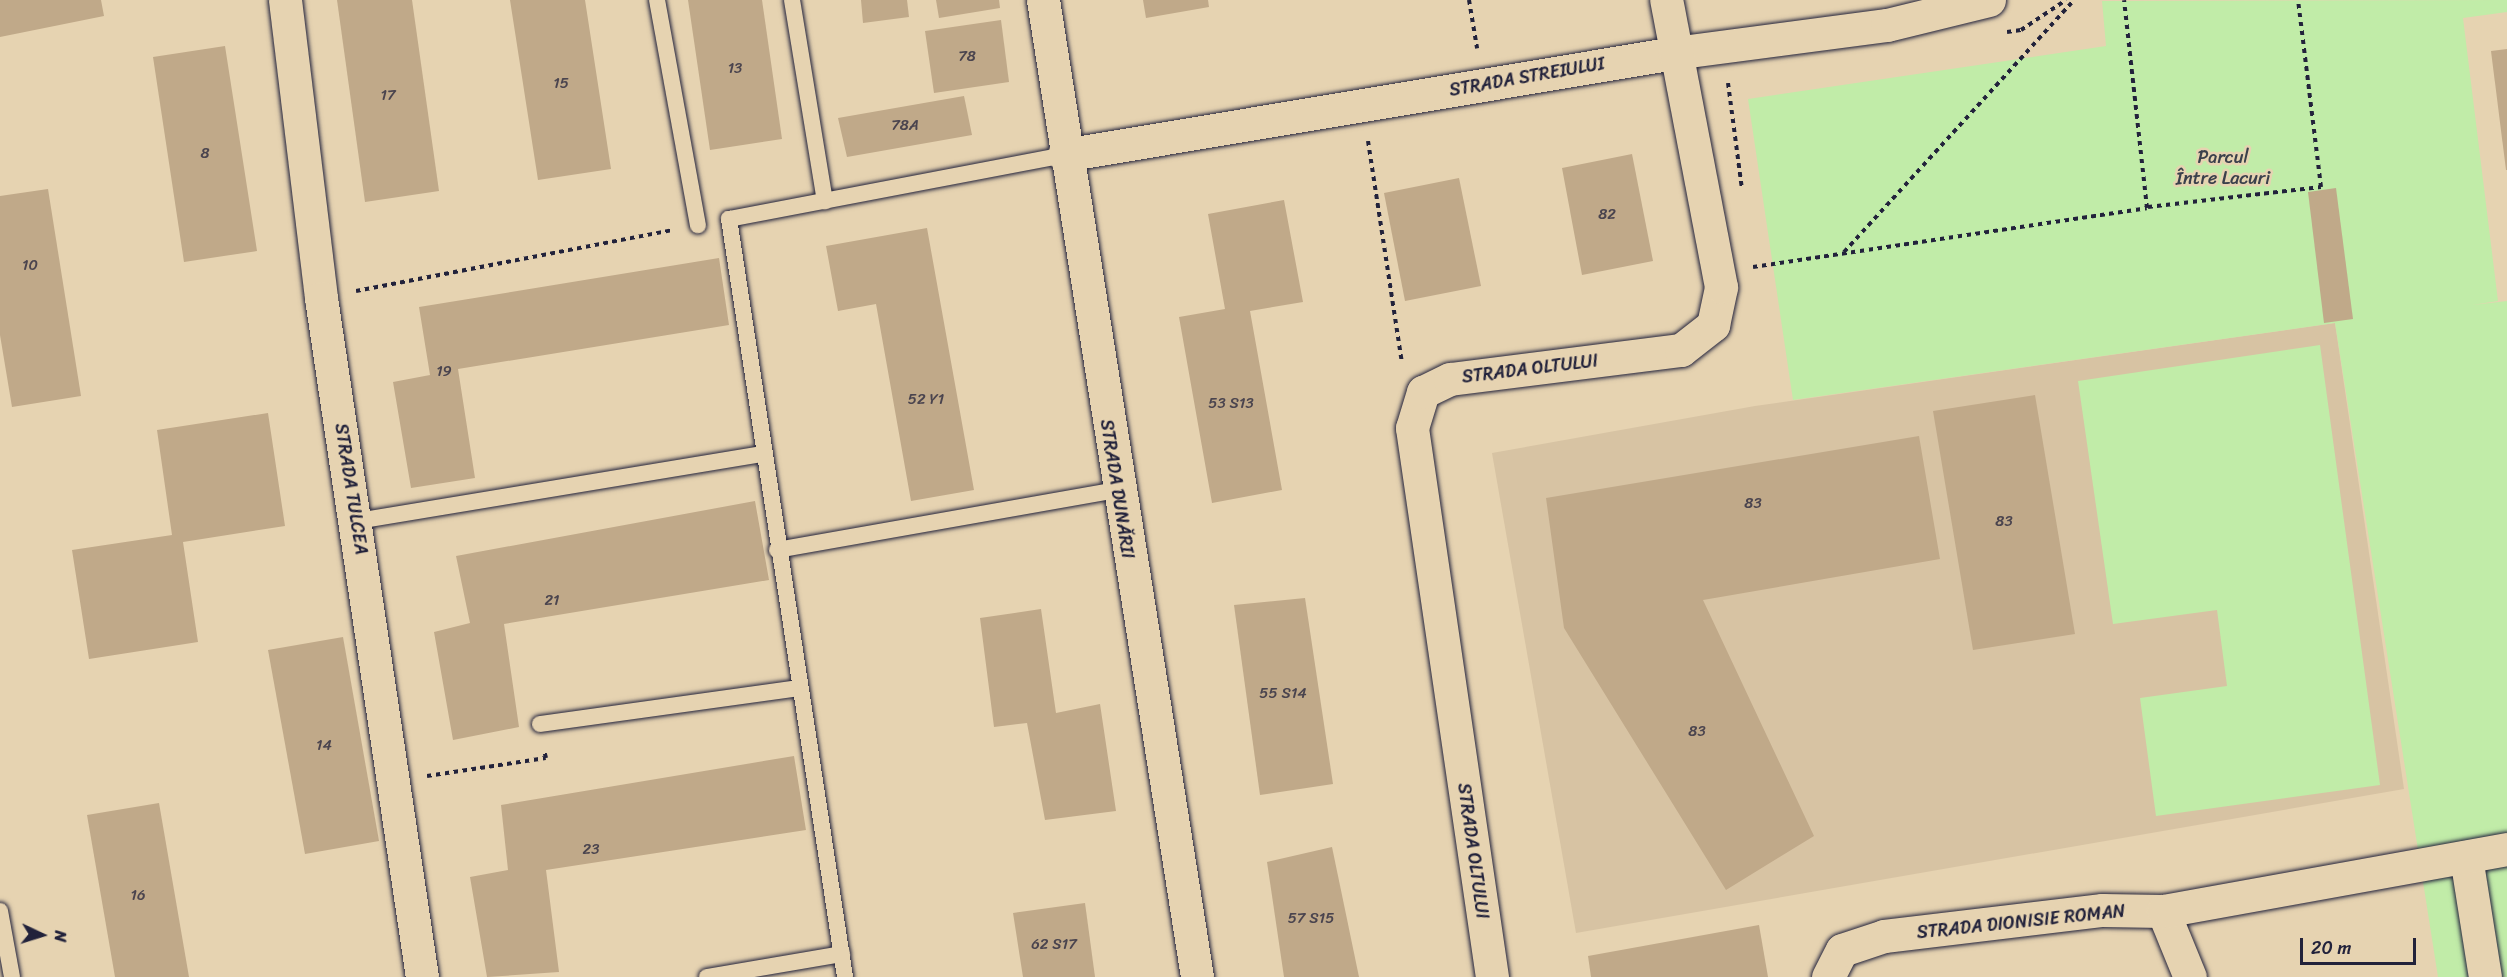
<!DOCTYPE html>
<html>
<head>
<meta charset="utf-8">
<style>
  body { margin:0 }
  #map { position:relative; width:2507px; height:977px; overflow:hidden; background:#e6d3b1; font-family:Sriracha,sans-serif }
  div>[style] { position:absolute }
  .built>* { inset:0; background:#d7c3a3 }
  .green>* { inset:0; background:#c1eca8 }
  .building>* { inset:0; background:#c0a989 }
  .path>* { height:4px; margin-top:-2px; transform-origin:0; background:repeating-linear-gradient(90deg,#22223b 0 4.5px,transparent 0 9px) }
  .roads { filter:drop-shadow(0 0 2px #22223b) drop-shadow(0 0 2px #22223b) }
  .service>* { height:16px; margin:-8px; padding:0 8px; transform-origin:8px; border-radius:8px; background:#e6d3b1 }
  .minor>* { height:33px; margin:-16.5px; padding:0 16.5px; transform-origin:16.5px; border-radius:16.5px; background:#e6d3b1 }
  .tertiary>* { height:33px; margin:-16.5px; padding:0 16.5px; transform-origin:16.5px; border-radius:16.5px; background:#e6d3b1 }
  span { translate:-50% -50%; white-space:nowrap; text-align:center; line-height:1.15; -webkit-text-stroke:5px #e6d3b1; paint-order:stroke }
  .number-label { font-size:15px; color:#4a444e }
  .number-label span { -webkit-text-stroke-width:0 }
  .street-label { font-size:18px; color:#22223b }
  .park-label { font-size:18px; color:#3a404b }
  .north { position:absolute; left:12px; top:905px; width:60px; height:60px; -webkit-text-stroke:4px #e6d3b1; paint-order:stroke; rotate:94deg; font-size:16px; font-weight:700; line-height:24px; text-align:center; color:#22223b }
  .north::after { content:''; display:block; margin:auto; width:21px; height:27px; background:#22223b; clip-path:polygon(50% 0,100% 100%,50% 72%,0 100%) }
  .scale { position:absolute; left:2300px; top:938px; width:116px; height:27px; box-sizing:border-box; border:3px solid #22223b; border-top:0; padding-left:8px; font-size:18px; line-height:21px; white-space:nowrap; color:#22223b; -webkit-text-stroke:4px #e6d3b1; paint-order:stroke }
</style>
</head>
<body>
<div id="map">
  <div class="built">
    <i style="clip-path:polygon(2335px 323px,2404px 789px,1576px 933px,1492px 453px,1755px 406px)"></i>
  </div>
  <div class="green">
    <i style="clip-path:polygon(2507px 0,2507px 12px,2463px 18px,2498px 301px,2472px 305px,2507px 301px,2507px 977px,2438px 977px,2335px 323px,1793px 400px,1748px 99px,2106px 46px,2102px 1px)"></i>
    <i style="clip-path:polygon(2320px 345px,2380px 785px,2156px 816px,2140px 698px,2227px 686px,2217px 610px,2113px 624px,2078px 381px)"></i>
  </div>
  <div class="building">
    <i style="clip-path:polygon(0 0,101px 0,104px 16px,0 37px)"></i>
    <i style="clip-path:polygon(337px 0,412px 0,439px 191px,365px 202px)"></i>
    <i style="clip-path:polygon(510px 0,585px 0,611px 169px,538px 180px)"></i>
    <i style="clip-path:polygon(688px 0,762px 0,782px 139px,710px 150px)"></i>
    <i style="clip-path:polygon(861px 0,907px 0,909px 17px,863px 23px)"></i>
    <i style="clip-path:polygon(936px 0,999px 0,1000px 8px,939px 18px)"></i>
    <i style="clip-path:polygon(1143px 0,1208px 0,1209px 7px,1146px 18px)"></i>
    <i style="clip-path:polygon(1001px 20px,1009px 82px,934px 93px,925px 31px)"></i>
    <i style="clip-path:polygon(225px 46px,257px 251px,184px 262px,153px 57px)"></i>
    <i style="clip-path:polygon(2507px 49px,2507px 170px,2506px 170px,2491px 51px)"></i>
    <i style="clip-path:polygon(964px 96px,972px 135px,847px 157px,838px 118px)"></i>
    <i style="clip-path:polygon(1632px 154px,1653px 261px,1582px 275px,1562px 168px)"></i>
    <i style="clip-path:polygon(1459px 178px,1481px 286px,1405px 301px,1384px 193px)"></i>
    <i style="clip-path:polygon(2336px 188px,2353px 319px,2324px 323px,2308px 192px)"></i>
    <i style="clip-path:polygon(48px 189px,81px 396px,12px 407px,0 335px,0 196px)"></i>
    <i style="clip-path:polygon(1284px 200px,1303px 302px,1250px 311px,1282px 490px,1212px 503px,1179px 317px,1225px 309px,1208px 214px)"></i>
    <i style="clip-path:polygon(927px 228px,974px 490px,911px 501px,876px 304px,838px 311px,826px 246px)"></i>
    <i style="clip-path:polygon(719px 258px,729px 325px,458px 369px,475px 478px,411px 488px,393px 382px,430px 375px,419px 307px)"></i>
    <i style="clip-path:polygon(2035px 395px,2075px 634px,1973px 650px,1933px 411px)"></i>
    <i style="clip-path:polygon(268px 413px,285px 526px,183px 542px,198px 642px,89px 659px,72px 550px,172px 535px,157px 430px)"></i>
    <i style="clip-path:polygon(1919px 436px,1940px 559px,1703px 600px,1814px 836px,1726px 890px,1564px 628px,1546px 498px)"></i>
    <i style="clip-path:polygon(755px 501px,769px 580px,504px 624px,519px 727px,453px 740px,434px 632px,470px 623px,456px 556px)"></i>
    <i style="clip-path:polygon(1305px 598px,1333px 784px,1260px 795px,1234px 605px)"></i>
    <i style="clip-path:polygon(1041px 609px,1056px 713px,1100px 704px,1116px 811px,1045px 820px,1027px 723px,994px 727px,980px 618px)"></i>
    <i style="clip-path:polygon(343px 637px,379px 841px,305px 854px,268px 650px)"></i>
    <i style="clip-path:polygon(794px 756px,806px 830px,546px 870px,559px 972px,487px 977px,470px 877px,508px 870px,501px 805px)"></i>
    <i style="clip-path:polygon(159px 803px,189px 977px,115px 977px,87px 815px)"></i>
    <i style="clip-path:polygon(1332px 847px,1359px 977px,1284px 977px,1267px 862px)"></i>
    <i style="clip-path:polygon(1085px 903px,1095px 977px,1023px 977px,1013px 913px)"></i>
    <i style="clip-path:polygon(1759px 925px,1768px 977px,1591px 977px,1588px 956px)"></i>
  </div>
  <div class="path">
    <i style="left:1469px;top:0;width:49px;rotate:80.5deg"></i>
    <i style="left:2007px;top:32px;width:14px;rotate:-8deg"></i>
    <i style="left:2021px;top:30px;width:54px;rotate:-33.7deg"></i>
    <i style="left:1728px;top:83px;width:107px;rotate:82.5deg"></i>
    <i style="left:1368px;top:141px;width:224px;rotate:81.3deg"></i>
    <i style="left:2148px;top:207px;width:174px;rotate:-6.6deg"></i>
    <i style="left:2321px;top:187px;width:188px;rotate:-97deg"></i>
    <i style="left:1844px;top:252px;width:341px;rotate:-47.6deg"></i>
    <i style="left:1753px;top:267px;width:398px;rotate:-8.5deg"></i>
    <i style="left:2147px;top:208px;width:209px;rotate:-96.3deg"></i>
    <i style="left:356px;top:291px;width:322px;rotate:-10.9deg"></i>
    <i style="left:427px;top:776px;width:120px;rotate:-8.6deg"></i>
    <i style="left:546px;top:758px;width:8px;rotate:-104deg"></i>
  </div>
  <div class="roads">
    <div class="service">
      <i style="left:657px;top:0;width:229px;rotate:79.7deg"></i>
      <i style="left:792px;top:0;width:204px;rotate:80.7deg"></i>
      <i style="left:357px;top:521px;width:411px;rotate:-9.4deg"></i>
      <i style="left:777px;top:550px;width:345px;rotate:-10deg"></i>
      <i style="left:540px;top:724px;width:261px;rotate:-7.9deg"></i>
      <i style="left:0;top:911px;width:67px;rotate:79.7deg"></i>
      <i style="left:707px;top:977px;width:137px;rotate:-9.7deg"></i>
      <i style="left:845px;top:977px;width:767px;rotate:-98.7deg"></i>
      <i style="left:729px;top:219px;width:341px;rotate:-10.8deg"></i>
    </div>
    <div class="minor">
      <i style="left:285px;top:0;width:300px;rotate:83.1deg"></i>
      <i style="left:321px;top:298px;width:686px;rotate:81.54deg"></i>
      <i style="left:1064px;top:155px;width:618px;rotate:-9.49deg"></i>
      <i style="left:1674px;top:53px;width:215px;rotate:-7.5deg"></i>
      <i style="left:1887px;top:25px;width:105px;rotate:-13.8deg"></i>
      <i style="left:2466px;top:857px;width:121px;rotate:81deg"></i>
      <i style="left:2163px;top:911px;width:71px;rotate:67.8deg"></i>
      <i style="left:1492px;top:977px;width:555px;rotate:-98.29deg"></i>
      <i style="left:1412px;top:428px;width:38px;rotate:-73deg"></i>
      <i style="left:1423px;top:392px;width:30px;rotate:-26deg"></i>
      <i style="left:1450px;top:379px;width:233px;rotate:-7.2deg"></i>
      <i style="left:1681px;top:350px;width:41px;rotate:-38deg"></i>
      <i style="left:1713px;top:325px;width:39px;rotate:-78deg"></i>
      <i style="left:1721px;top:287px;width:292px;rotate:-100.8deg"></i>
      <i style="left:1828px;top:977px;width:30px;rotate:-63deg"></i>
      <i style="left:1842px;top:950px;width:44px;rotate:-18.4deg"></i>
      <i style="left:1884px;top:936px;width:220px;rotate:-6.8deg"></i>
      <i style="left:2102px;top:910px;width:61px;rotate:0.9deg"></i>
      <i style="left:2163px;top:911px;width:350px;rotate:-10.2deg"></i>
    </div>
    <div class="tertiary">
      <i style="left:1043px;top:0;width:989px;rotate:81.04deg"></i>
    </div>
  </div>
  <div class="number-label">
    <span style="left:967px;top:57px">78</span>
    <span style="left:735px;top:69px">13</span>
    <span style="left:561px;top:84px">15</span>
    <span style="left:388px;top:96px">17</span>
    <span style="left:905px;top:126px">78A</span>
    <span style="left:205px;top:154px">8</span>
    <span style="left:1607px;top:215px">82</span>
    <span style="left:30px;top:266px">10</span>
    <span style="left:444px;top:372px">19</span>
    <span style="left:926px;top:400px">52 Y1</span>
    <span style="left:1231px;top:404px">53 S13</span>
    <span style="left:1753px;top:504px">83</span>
    <span style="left:2004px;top:522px">83</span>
    <span style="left:552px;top:601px">21</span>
    <span style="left:1283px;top:694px">55 S14</span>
    <span style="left:1697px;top:732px">83</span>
    <span style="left:324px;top:746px">14</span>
    <span style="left:591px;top:850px">23</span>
    <span style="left:138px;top:896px">16</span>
    <span style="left:1311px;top:919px">57 S15</span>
    <span style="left:1054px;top:945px">62 S17</span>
  </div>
  <div class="street-label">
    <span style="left:1527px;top:77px;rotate:-10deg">STRADA STREIULUI</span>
    <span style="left:1530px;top:369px;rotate:-7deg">STRADA OLTULUI</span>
    <span style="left:351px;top:489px;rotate:81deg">STRADA TULCEA</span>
    <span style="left:1117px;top:489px;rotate:81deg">STRADA DUNĂRII</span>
    <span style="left:1473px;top:851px;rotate:82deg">STRADA OLTULUI</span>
    <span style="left:2021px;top:922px;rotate:-6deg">STRADA DIONISIE ROMAN</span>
  </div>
  <div class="park-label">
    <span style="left:2223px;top:168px">Parcul<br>Între Lacuri</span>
  </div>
  <div class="north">N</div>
  <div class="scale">20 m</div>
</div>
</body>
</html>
